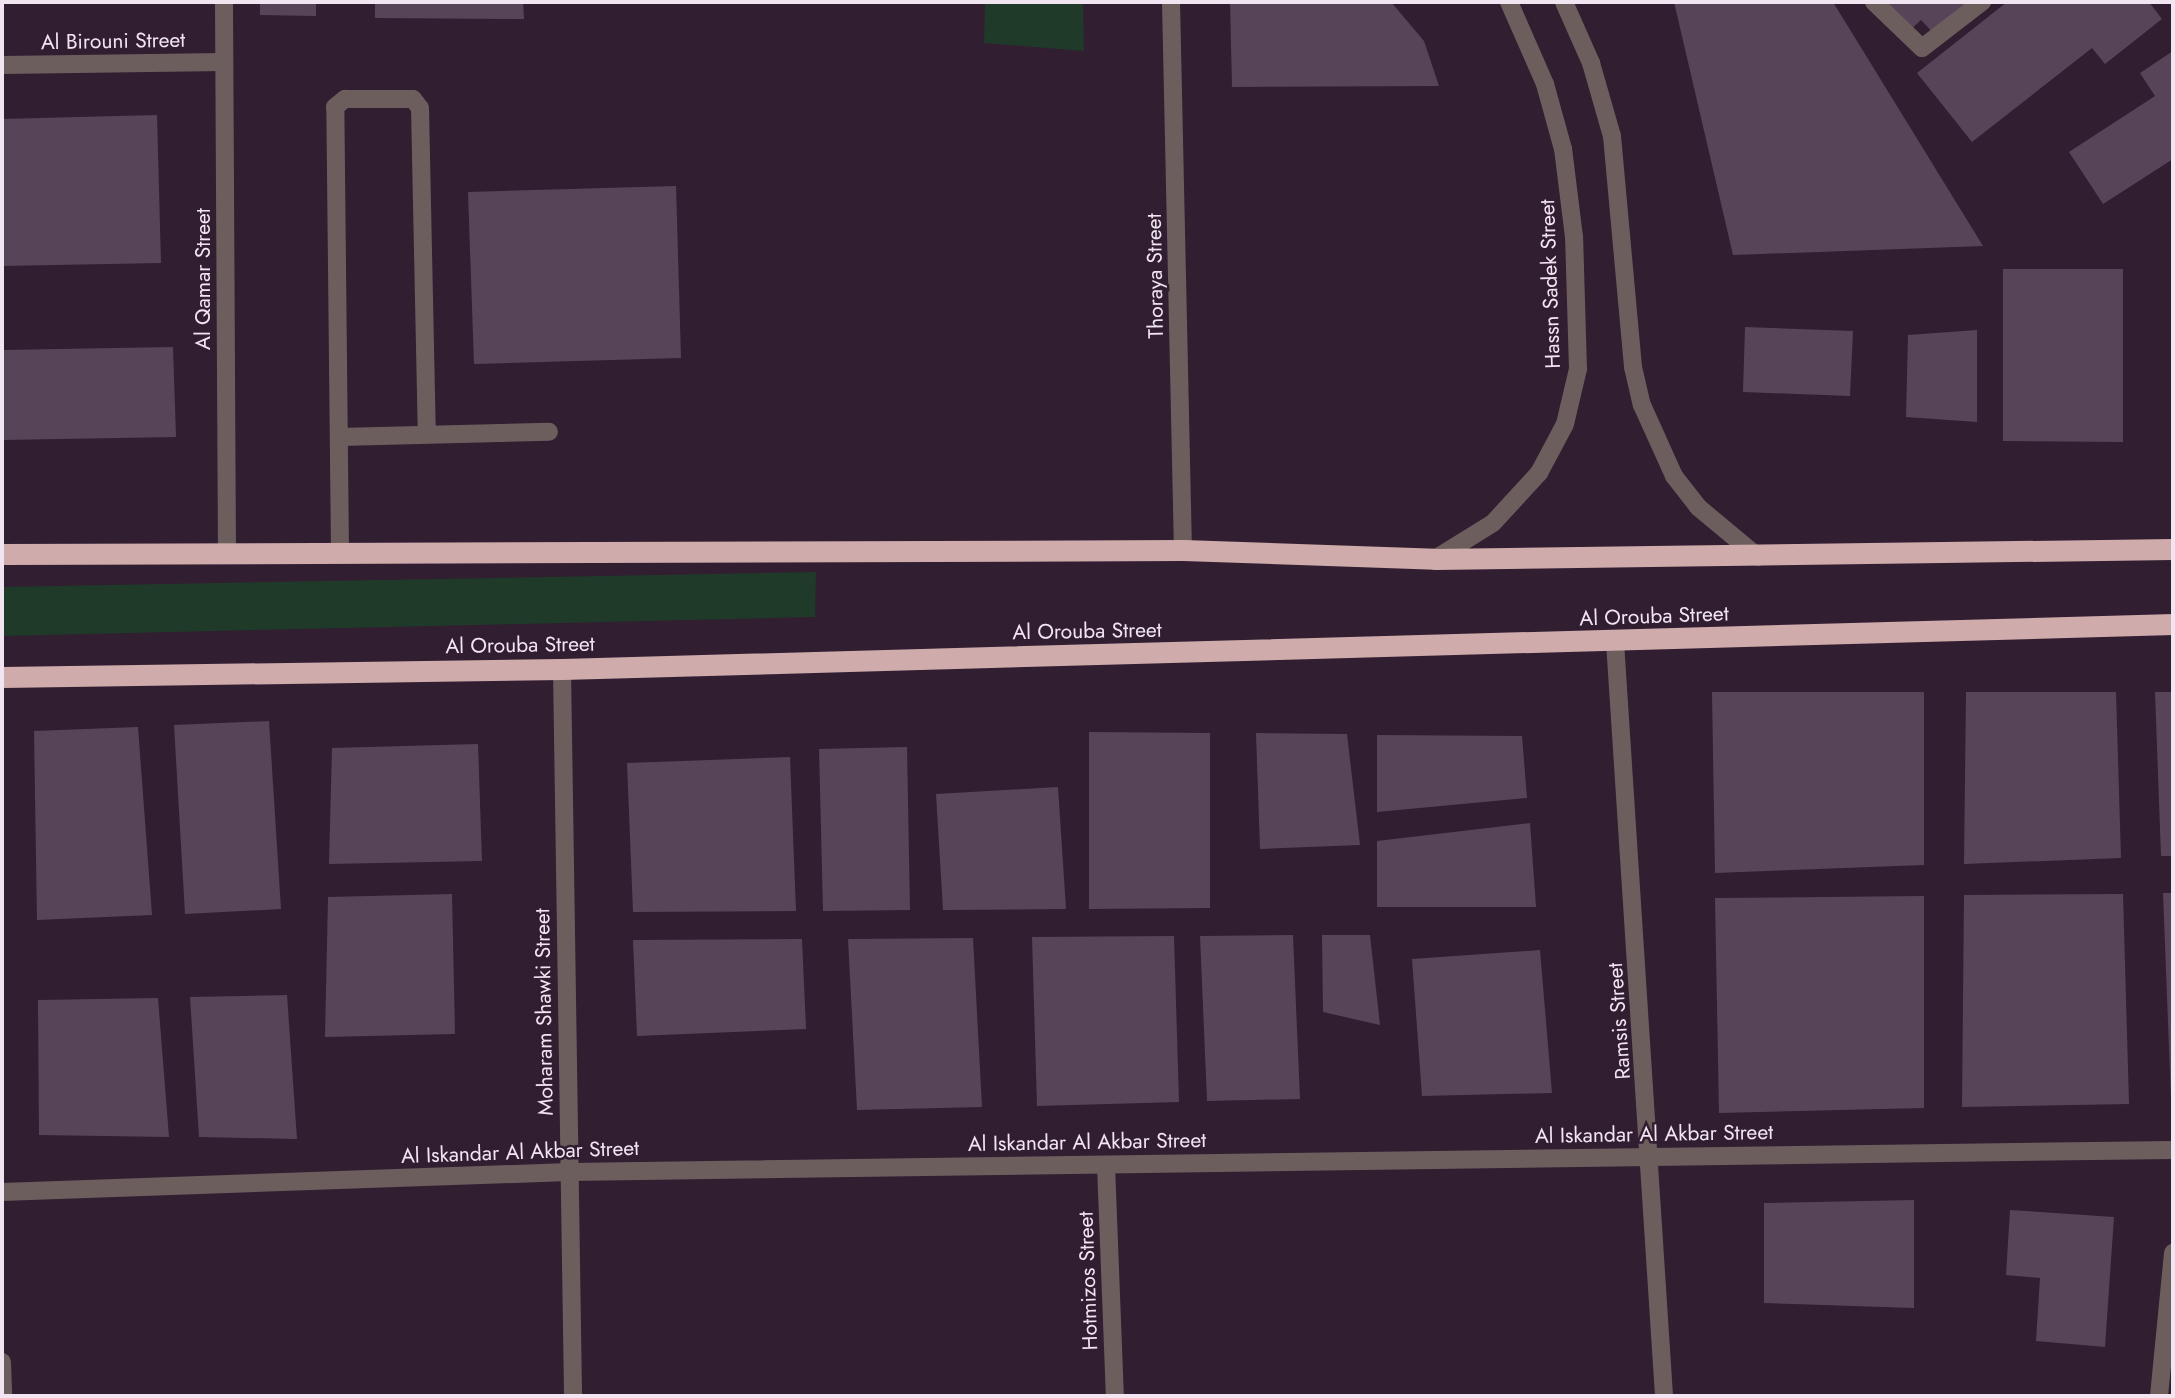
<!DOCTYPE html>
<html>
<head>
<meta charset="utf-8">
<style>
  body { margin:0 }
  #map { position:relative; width:2175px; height:1398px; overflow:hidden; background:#311e31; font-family:Jost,sans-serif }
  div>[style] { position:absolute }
  .green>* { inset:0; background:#203a29 }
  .building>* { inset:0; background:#584458 }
  .lane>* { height:18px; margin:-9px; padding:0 9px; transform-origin:9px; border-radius:9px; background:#6d5e5e }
  .street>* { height:18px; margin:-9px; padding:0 9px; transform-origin:9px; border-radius:9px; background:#6d5e5e }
  .highway>* { height:21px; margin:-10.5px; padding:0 10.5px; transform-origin:10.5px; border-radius:10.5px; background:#cfabac }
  span { translate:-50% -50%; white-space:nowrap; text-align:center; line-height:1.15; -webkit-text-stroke:5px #311e31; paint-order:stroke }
  .street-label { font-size:21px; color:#f2e5f2 }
  .frame { position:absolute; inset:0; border:4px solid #f2e5f2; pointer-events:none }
</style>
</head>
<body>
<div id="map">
  <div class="green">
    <i style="clip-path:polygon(985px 2px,1083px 2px,1084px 51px,984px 43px)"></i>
    <i style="clip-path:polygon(816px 572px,815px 617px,2px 636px,2px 587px)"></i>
  </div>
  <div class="building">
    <i style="clip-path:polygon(260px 2px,316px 2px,316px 16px,260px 15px)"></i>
    <i style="clip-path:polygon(375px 2px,523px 2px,524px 19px,375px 18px)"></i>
    <i style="clip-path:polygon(1230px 2px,1391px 2px,1424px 41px,1439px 86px,1232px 87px)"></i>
    <i style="clip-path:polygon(1674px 2px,1833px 2px,1983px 246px,1733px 255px)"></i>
    <i style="clip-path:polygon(1882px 2px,1971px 2px,1935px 35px,1921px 20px,1909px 31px)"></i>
    <i style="clip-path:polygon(2007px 2px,2149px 2px,2162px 19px,2105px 64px,2092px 48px,1972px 142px,1917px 73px)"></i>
    <i style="clip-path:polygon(2173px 51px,2173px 159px,2103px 204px,2069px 152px,2155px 96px,2140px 73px)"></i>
    <i style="clip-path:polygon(157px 115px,161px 263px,2px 266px,2px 119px)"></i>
    <i style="clip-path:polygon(676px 186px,681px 358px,474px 364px,468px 192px)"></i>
    <i style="clip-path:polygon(2003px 269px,2123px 269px,2123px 442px,2003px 441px)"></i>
    <i style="clip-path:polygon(1745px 327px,1853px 331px,1850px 396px,1743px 392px)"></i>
    <i style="clip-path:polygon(1977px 330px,1977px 422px,1906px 417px,1908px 335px)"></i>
    <i style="clip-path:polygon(173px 347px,176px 437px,2px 440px,2px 350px)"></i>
    <i style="clip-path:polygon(1712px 692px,1924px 692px,1924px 865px,1715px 873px)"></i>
    <i style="clip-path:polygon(1966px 692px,2116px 692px,2121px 858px,1964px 864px)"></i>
    <i style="clip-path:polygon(2155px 692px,2173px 692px,2173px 856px,2161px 856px)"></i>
    <i style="clip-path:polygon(269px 721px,281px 909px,185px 914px,174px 725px)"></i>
    <i style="clip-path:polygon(138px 727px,152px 915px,37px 920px,34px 731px)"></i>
    <i style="clip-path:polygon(1089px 732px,1210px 733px,1210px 908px,1089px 909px)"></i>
    <i style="clip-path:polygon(1256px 733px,1347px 734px,1360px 845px,1260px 849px)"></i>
    <i style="clip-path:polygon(1377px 735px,1522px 736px,1527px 798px,1377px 812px)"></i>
    <i style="clip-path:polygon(478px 744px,482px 861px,329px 864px,332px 748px)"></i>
    <i style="clip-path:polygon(907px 747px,910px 910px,823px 911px,819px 749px)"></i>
    <i style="clip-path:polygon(790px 757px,796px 911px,633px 912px,627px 763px)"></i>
    <i style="clip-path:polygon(1058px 787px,1066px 909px,943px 910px,936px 794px)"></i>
    <i style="clip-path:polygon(1530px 823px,1536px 907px,1377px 907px,1377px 841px)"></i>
    <i style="clip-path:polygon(2163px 893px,2173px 893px,2173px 1099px,2171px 1099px)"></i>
    <i style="clip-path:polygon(452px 894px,455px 1034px,325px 1037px,328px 897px)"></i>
    <i style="clip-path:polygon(2123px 894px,2129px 1104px,1962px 1107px,1964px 895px)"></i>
    <i style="clip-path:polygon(1924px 896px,1924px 1108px,1719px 1113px,1715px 898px)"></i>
    <i style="clip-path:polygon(1293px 935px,1300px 1099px,1207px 1101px,1200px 936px)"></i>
    <i style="clip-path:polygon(1322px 935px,1370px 935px,1380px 1025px,1323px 1012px)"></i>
    <i style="clip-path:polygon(1174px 936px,1179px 1102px,1037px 1106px,1032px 937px)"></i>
    <i style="clip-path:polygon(973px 938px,982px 1107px,857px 1110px,848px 939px)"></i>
    <i style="clip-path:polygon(802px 939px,806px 1029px,637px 1036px,633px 940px)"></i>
    <i style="clip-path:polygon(1540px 950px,1552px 1093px,1422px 1096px,1412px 959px)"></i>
    <i style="clip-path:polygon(287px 995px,297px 1139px,199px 1137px,190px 997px)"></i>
    <i style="clip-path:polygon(158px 998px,169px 1137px,39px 1135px,38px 1000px)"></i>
    <i style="clip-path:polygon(1914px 1200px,1914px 1308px,1764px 1303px,1764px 1203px)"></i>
    <i style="clip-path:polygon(2010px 1210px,2114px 1217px,2105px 1347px,2036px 1341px,2040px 1278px,2006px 1275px)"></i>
  </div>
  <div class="lane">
    <i style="left:1874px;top:2px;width:66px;rotate:43.8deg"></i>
    <i style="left:1922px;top:48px;width:76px;rotate:-37.5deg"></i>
    <i style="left:339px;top:437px;width:210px;rotate:-1.4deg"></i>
    <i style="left:340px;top:553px;width:446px;rotate:-90.6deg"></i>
    <i style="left:335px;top:107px;width:13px;rotate:-39deg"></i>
    <i style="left:345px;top:99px;width:68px"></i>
    <i style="left:413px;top:99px;width:11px;rotate:52deg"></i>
    <i style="left:420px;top:108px;width:325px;rotate:88.8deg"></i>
  </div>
  <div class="street">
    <i style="left:224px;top:2px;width:553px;rotate:89.69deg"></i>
    <i style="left:1171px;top:2px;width:548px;rotate:88.75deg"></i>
    <i style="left:1564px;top:2px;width:67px;rotate:66.1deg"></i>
    <i style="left:1591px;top:63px;width:76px;rotate:74deg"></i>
    <i style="left:1612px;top:136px;width:232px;rotate:84.8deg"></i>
    <i style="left:1633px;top:367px;width:39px;rotate:77deg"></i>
    <i style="left:1642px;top:405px;width:78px;rotate:65.7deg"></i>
    <i style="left:1674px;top:476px;width:39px;rotate:52deg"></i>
    <i style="left:1698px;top:507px;width:78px;rotate:39.8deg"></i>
    <i style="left:2px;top:65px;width:222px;rotate:-0.8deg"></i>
    <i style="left:1435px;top:559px;width:68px;rotate:-31.8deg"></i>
    <i style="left:1493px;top:523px;width:68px;rotate:-47.4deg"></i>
    <i style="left:1539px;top:473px;width:55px;rotate:-62deg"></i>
    <i style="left:1565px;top:424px;width:57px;rotate:-76.7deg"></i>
    <i style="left:1578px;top:369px;width:132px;rotate:-91.7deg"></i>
    <i style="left:1574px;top:237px;width:89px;rotate:-97.1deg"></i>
    <i style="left:1563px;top:149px;width:67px;rotate:-105.5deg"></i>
    <i style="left:1545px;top:84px;width:90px;rotate:-113.7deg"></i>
    <i style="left:1615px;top:642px;width:756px;rotate:86.28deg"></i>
    <i style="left:562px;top:669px;width:727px;rotate:89.13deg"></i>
    <i style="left:1106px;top:1165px;width:231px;rotate:87.8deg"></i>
    <i style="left:2px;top:1192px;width:567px;rotate:-2.02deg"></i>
    <i style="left:569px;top:1172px;width:1604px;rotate:-0.79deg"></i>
    <i style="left:2px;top:1362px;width:34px;rotate:88deg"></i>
    <i style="left:2159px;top:1396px;width:144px;rotate:-84.4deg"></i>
  </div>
  <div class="highway">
    <i style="left:2px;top:554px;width:1181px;rotate:-0.19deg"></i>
    <i style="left:1183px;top:550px;width:252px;rotate:2deg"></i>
    <i style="left:1435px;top:559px;width:738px;rotate:-0.78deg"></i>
    <i style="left:2px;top:677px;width:560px;rotate:-0.82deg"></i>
    <i style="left:562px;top:669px;width:1612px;rotate:-1.6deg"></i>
  </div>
  <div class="street-label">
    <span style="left:113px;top:41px;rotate:-1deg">Al Birouni Street</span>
    <span style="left:1155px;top:276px;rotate:-91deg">Thoraya Street</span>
    <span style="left:203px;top:279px;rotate:-90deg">Al Qamar Street</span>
    <span style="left:1550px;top:284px;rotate:-92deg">Hassn Sadek Street</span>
    <span style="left:1654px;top:616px;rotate:-2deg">Al Orouba Street</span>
    <span style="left:1087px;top:631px;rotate:-1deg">Al Orouba Street</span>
    <span style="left:520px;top:645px;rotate:-1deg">Al Orouba Street</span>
    <span style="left:544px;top:1012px;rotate:-91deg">Moharam Shawki Street</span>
    <span style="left:1619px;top:1021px;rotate:-94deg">Ramsis Street</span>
    <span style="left:1654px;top:1134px;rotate:-1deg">Al Iskandar Al Akbar Street</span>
    <span style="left:1087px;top:1142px;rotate:-1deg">Al Iskandar Al Akbar Street</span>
    <span style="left:520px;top:1152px;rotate:-2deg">Al Iskandar Al Akbar Street</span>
    <span style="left:1088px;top:1281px;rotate:-92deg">Hotmizos Street</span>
  </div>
  <div class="frame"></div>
</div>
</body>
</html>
